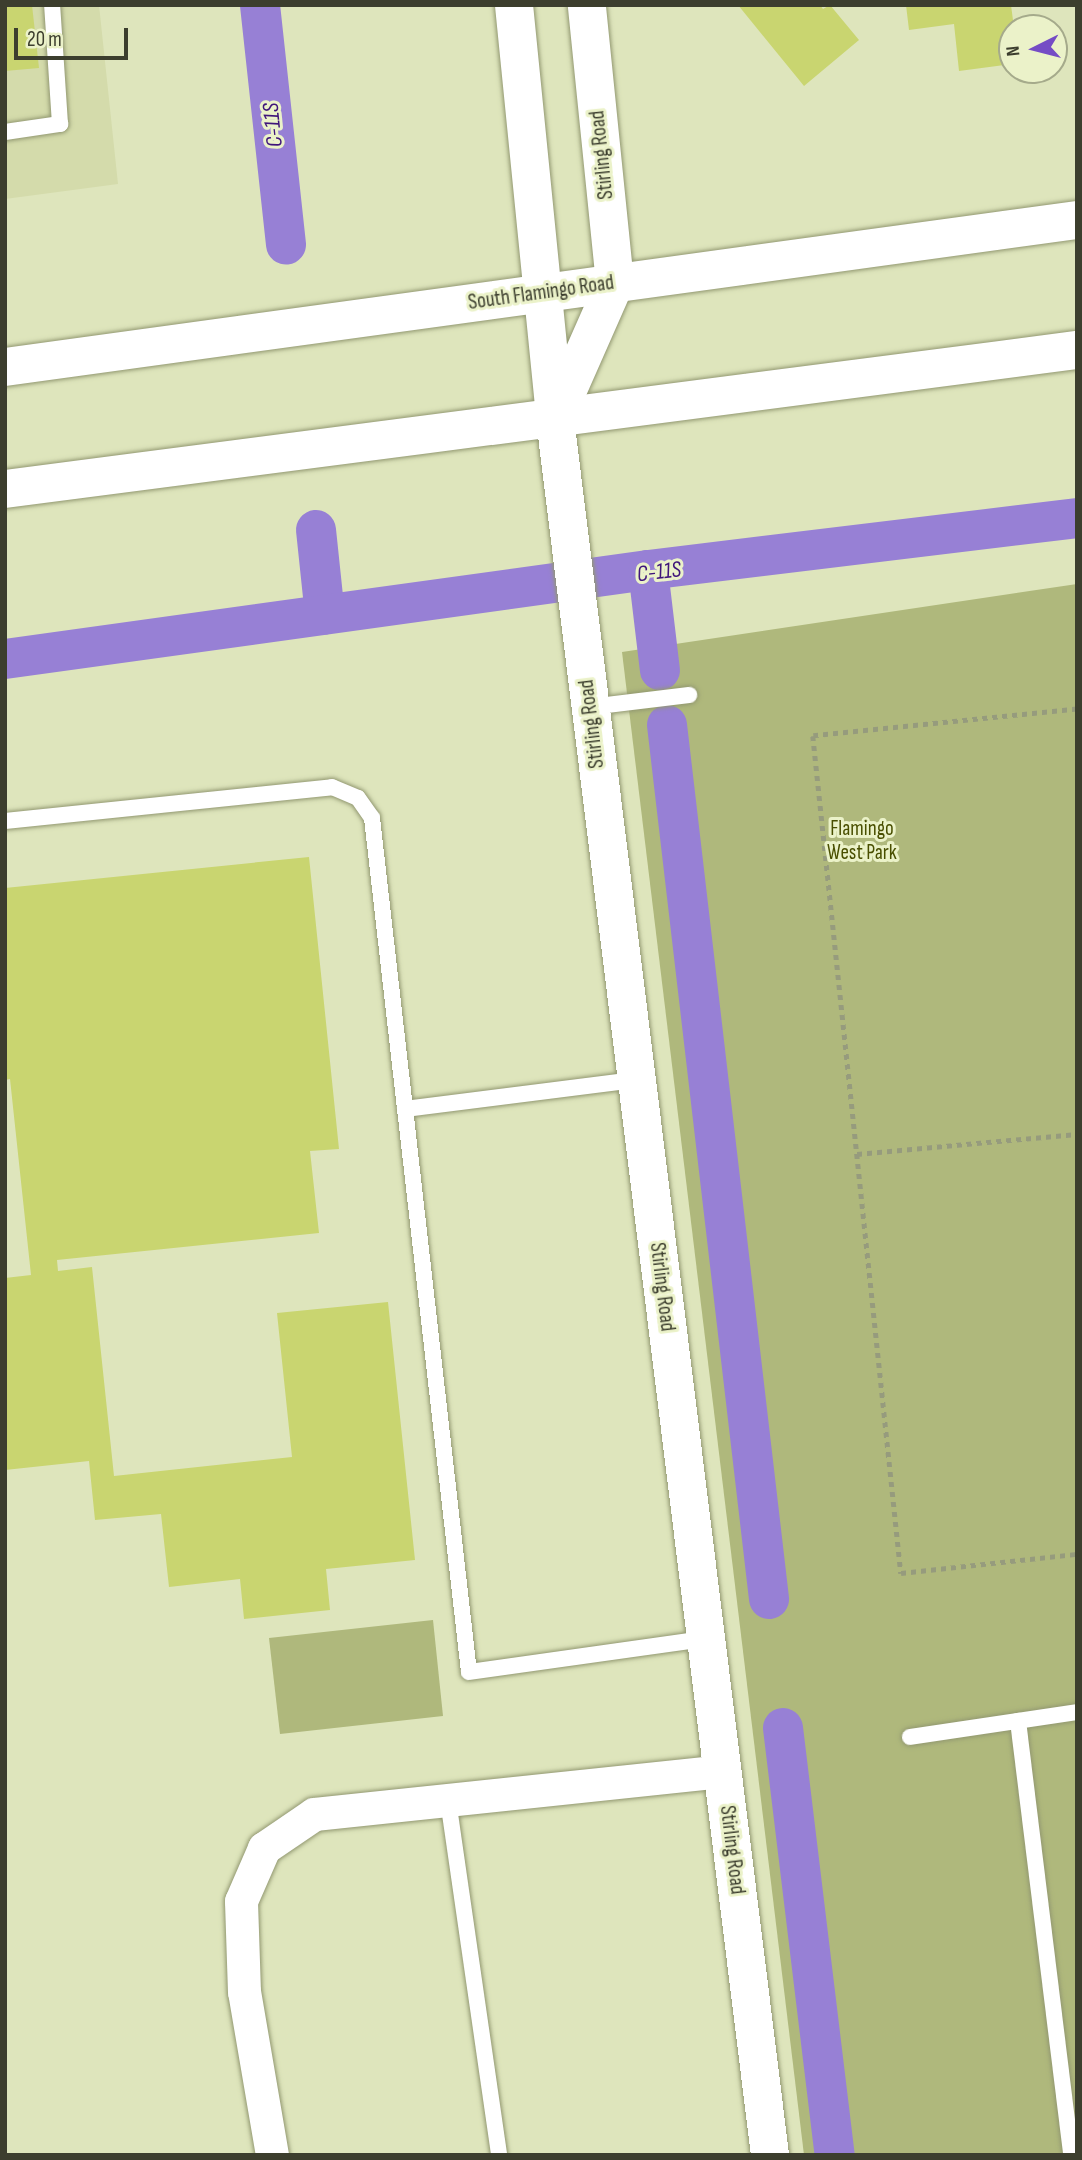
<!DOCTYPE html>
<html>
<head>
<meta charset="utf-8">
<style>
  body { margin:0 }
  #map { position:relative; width:1082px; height:2160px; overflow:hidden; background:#dee5bc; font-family:"Sofia Sans Condensed",sans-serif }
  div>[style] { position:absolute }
  .built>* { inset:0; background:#d4dbab }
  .green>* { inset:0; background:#afb87c }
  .canal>* { height:40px; margin:-20px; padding:0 20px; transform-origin:20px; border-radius:20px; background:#9780d5 }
  .building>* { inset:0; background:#c9d570 }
  .path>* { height:4.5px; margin-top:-2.25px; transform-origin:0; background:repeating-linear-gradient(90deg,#969b7d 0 5px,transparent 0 10px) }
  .roads { filter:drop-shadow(0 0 2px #929871) drop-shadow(0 0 2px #929871) }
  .service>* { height:16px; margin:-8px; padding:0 8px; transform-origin:8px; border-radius:8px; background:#fff }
  .minor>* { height:33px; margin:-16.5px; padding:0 16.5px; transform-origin:16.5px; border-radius:16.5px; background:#fff }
  .tertiary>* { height:38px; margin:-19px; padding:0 19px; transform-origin:19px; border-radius:19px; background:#fff }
  .primary>* { height:38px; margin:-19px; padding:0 19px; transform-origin:19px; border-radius:19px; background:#fff }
  .trunk>* { height:38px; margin:-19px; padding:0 19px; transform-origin:19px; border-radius:19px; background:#fff }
  span { translate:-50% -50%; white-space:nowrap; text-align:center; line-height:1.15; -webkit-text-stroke:6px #ebf2c9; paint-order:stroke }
  .street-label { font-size:21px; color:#3c3e2e }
  .park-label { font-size:21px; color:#494f00 }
  .water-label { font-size:23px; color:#3f157b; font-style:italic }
  .frame { position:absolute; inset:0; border:7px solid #3c3e2e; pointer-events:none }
  .north { position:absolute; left:998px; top:14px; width:70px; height:70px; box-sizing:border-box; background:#ebf2c9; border:2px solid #a5aa8b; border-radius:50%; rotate:264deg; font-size:19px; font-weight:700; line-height:28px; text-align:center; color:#3c3e2e }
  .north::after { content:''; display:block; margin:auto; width:24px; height:32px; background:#754cc5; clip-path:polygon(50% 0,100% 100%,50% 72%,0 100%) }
  .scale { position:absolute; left:14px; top:28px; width:114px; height:32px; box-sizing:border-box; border:4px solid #3c3e2e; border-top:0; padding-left:9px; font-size:21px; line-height:24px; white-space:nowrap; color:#3c3e2e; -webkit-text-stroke:5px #ebf2c9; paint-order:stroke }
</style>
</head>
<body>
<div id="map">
  <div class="built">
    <i style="clip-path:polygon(5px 5px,99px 5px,118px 184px,5px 199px)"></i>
  </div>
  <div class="green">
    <i style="clip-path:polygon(1077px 584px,1077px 2155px,804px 2155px,622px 652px)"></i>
    <i style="clip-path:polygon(433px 1620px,443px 1716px,280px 1734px,269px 1638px)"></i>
  </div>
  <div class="canal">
    <i style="left:260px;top:5px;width:241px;rotate:83.8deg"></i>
    <i style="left:316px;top:530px;width:85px;rotate:84deg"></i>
    <i style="left:648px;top:570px;width:101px;rotate:83.2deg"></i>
    <i style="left:5px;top:659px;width:649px;rotate:-7.88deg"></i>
    <i style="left:648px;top:570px;width:432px;rotate:-6.9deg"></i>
    <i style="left:667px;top:725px;width:880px;rotate:83.34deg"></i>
    <i style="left:783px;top:1728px;width:430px;rotate:83.1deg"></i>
  </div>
  <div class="building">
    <i style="clip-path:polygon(5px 5px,32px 5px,39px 68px,5px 71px)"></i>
    <i style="clip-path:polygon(738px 5px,820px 5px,823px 9px,830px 5px,859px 40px,804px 86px)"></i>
    <i style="clip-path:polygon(906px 5px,1011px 5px,1014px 28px,1012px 64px,959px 71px,954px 24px,909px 30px)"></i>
    <i style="clip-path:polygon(309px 857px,339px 1149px,310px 1151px,319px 1233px,57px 1260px,58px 1271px,92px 1267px,114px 1476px,292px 1457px,277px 1313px,388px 1302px,415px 1560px,326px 1569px,330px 1610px,244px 1619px,240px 1579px,169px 1587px,161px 1514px,95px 1520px,89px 1461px,5px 1470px,5px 1278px,31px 1275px,10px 1079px,5px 1080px,5px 888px)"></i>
  </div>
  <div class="path">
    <i style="left:1077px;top:709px;width:265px;rotate:174.2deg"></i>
    <i style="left:813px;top:736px;width:842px;rotate:84deg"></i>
    <i style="left:901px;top:1573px;width:177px;rotate:-6.2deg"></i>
    <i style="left:857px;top:1154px;width:221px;rotate:-5.2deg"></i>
  </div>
  <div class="roads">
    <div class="service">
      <i style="left:5px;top:132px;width:56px;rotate:-8.3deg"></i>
      <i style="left:60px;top:124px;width:119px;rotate:-93.8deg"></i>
      <i style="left:590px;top:707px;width:100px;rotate:-6.9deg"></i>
      <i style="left:5px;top:821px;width:329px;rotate:-5.9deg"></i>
      <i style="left:332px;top:787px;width:28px;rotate:23deg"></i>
      <i style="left:358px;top:798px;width:24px;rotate:55deg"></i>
      <i style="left:372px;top:818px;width:859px;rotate:83.52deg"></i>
      <i style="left:469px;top:1672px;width:238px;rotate:-8deg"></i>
      <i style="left:405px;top:1109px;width:233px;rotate:-7.2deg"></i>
      <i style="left:1018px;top:1721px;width:437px;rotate:83deg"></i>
      <i style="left:910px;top:1737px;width:169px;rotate:-8.5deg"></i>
      <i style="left:448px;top:1800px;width:359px;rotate:81.8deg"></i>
    </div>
    <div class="minor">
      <i style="left:272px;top:2155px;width:165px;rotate:-99.7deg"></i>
      <i style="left:244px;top:1992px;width:91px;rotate:-91.9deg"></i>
      <i style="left:241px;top:1901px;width:58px;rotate:-66.5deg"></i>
      <i style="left:264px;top:1848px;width:60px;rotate:-34.2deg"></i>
      <i style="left:314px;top:1814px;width:410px;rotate:-6deg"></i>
    </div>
    <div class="tertiary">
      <i style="left:555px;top:419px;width:1749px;rotate:82.94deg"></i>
    </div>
    <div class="primary">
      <i style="left:514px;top:5px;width:414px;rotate:84.3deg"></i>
      <i style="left:555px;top:419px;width:149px;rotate:-66.2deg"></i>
      <i style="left:615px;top:283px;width:279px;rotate:-95.8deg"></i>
    </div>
    <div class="trunk">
      <i style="left:5px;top:367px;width:1082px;rotate:-7.81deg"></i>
      <i style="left:5px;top:489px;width:1081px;rotate:-7.39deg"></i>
    </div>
  </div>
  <div class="street-label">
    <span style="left:602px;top:155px;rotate:-96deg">Stirling Road</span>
    <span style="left:541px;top:293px;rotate:-8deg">South Flamingo Road</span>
    <span style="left:592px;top:724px;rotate:-97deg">Stirling Road</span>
    <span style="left:662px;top:1287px;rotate:83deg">Stirling Road</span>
    <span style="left:732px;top:1850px;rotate:83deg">Stirling Road</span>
  </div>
  <div class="park-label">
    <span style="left:862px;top:841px">Flamingo<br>West Park</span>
  </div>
  <div class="water-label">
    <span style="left:273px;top:125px;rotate:-96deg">C-11S</span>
    <span style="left:659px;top:572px;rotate:-7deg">C-11S</span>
  </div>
  <div class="frame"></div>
  <div class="north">N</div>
  <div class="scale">20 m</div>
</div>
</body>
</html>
